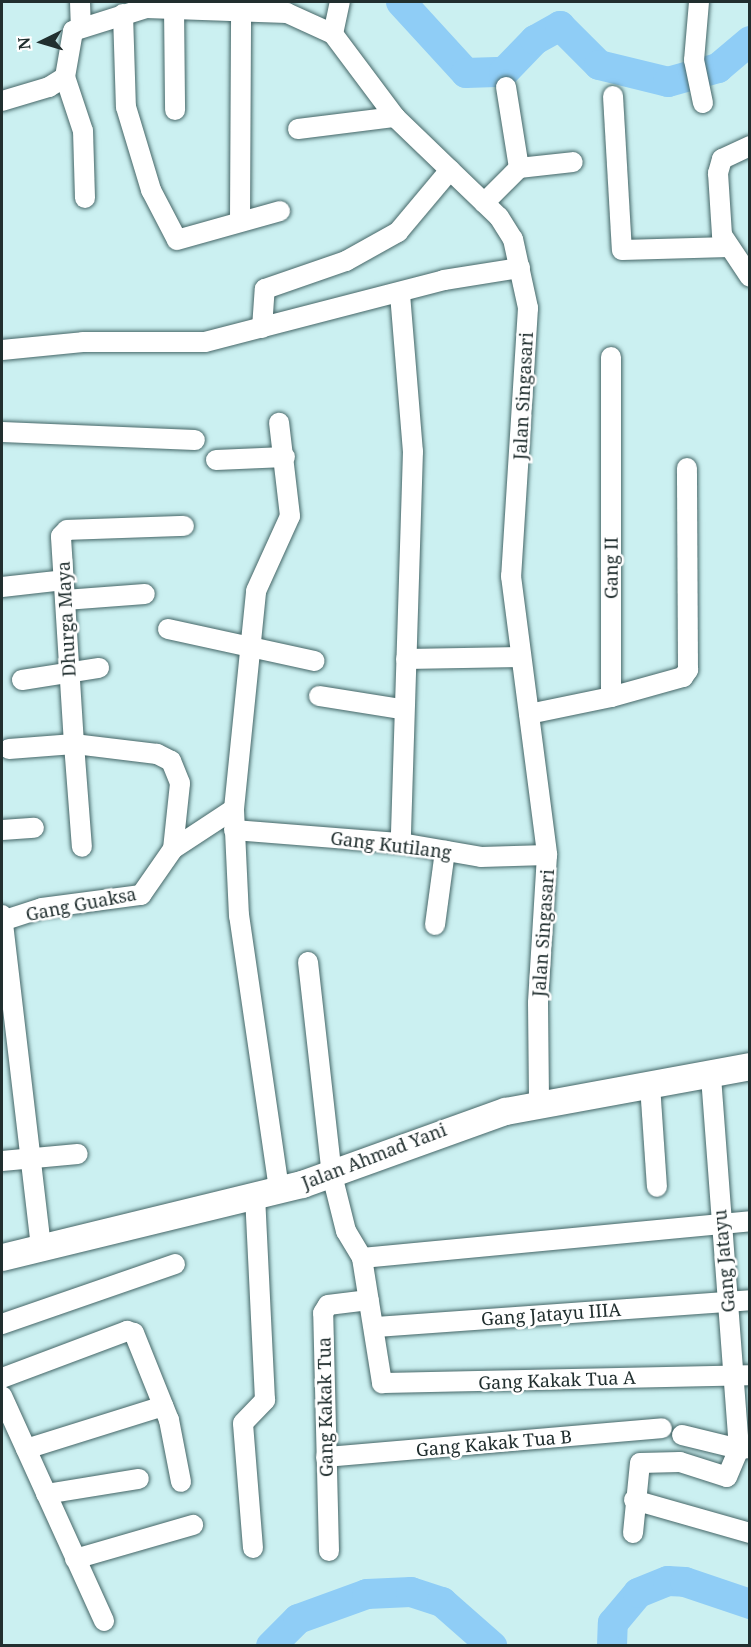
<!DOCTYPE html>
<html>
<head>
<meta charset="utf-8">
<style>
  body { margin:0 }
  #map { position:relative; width:751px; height:1647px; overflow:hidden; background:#cbf0f1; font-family:"Noto Serif",serif }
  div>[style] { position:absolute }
  .river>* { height:30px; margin:-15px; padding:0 15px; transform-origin:15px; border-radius:15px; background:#8fcdf6 }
  .roads { filter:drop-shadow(0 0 2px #456667) drop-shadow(0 0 2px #456667) }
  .minor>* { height:20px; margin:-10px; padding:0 10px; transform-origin:10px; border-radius:10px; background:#fff }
  .secondary>* { height:27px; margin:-13.5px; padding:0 13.5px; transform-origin:13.5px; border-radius:13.5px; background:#fff }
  span { translate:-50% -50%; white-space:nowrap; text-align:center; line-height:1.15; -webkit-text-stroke:5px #fff; paint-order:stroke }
  .street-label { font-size:18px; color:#212f2f }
  .frame { position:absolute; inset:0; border:3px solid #212f2f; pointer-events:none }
  .north { position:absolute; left:12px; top:12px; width:60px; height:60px; -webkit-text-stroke:4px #fff; paint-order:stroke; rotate:265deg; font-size:16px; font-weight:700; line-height:24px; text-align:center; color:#212f2f }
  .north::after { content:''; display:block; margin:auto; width:21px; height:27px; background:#212f2f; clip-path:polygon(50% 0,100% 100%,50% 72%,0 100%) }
</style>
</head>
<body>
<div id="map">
  <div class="river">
    <i style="left:401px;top:2px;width:96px;rotate:47.5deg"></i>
    <i style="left:466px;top:73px;width:38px;rotate:-2deg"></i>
    <i style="left:504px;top:72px;width:45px;rotate:-45.9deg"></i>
    <i style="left:535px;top:40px;width:29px;rotate:-29deg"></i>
    <i style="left:560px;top:26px;width:55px;rotate:45deg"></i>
    <i style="left:599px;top:65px;width:71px;rotate:13.8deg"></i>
    <i style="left:668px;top:82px;width:52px;rotate:-15.6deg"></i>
    <i style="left:718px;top:68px;width:42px;rotate:-40.2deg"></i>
    <i style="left:271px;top:1646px;width:38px;rotate:-45deg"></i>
    <i style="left:298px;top:1619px;width:73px;rotate:-19.9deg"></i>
    <i style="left:367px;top:1594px;width:44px;rotate:-2.6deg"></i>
    <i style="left:411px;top:1592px;width:33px;rotate:18deg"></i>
    <i style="left:442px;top:1602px;width:67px;rotate:41.3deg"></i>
    <i style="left:612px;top:1646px;width:23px;rotate:-88deg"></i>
    <i style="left:613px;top:1623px;width:39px;rotate:-50deg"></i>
    <i style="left:638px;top:1593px;width:32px;rotate:-22deg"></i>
    <i style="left:668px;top:1581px;width:17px;rotate:3deg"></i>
    <i style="left:685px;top:1582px;width:69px;rotate:18.7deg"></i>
  </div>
  <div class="roads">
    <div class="minor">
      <i style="left:80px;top:2px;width:24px;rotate:88deg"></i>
      <i style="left:699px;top:2px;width:58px;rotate:94.9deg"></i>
      <i style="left:694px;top:60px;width:44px;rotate:78.2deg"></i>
      <i style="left:174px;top:7px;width:103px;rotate:89.4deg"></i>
      <i style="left:123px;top:14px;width:93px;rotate:88.2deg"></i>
      <i style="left:126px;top:107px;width:87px;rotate:73.2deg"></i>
      <i style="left:151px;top:190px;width:56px;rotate:62.5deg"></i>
      <i style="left:177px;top:240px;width:107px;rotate:-15.7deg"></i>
      <i style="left:333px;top:34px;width:33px;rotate:-78deg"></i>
      <i style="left:613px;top:96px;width:154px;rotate:86.7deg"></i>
      <i style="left:622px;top:250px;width:107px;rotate:-1.6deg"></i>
      <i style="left:2px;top:101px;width:49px;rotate:-16.6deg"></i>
      <i style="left:49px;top:87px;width:19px;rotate:-32deg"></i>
      <i style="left:298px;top:129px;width:98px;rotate:-7.1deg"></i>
      <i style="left:750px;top:146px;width:31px;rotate:155deg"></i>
      <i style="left:722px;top:159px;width:15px;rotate:106deg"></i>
      <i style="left:718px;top:173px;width:62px;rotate:86.3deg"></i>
      <i style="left:722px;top:235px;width:50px;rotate:56.3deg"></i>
      <i style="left:519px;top:168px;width:54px;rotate:-6.3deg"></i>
      <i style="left:85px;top:198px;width:67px;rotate:-91.7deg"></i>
      <i style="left:83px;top:131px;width:57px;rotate:-108.4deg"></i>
      <i style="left:65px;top:77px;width:47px;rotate:-80.1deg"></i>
      <i style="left:73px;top:31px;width:77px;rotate:-17.5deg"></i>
      <i style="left:146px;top:8px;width:141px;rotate:2deg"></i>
      <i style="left:287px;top:13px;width:51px;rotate:24.5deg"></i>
      <i style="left:333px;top:34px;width:104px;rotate:53.2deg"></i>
      <i style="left:395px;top:117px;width:144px;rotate:43.9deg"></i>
      <i style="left:499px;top:217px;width:26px;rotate:58deg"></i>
      <i style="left:513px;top:239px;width:71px;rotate:77.7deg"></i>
      <i style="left:528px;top:308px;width:269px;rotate:93.6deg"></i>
      <i style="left:511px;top:576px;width:281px;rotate:82.6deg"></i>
      <i style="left:547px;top:855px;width:148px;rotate:93.5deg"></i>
      <i style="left:538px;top:1003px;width:101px;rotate:89.4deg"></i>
      <i style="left:484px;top:203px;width:49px;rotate:-45deg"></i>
      <i style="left:519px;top:168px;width:82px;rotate:-99.1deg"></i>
      <i style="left:240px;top:220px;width:211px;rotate:-89.7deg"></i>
      <i style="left:400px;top:294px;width:158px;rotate:85.3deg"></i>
      <i style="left:413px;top:451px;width:392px;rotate:91.8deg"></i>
      <i style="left:262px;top:328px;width:39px;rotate:-86deg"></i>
      <i style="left:265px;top:289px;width:86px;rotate:-19.1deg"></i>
      <i style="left:346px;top:261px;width:60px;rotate:-29.1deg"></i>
      <i style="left:398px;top:232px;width:81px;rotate:-50deg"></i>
      <i style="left:2px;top:350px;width:81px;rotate:-5.6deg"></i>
      <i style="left:83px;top:342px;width:122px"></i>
      <i style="left:205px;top:342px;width:247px;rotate:-14.5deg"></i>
      <i style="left:444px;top:280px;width:77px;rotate:-9deg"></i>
      <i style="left:2px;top:432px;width:193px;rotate:2.4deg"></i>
      <i style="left:216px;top:460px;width:69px;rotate:-2.5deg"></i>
      <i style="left:2px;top:587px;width:62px;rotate:-6.4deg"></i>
      <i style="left:65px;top:600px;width:80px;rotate:-4.3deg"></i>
      <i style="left:168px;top:629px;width:150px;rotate:12.3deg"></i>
      <i style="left:406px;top:659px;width:115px;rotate:-1deg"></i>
      <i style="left:22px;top:680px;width:78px;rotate:-8.9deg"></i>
      <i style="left:319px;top:696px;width:83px;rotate:9deg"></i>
      <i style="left:611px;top:697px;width:75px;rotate:-15.5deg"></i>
      <i style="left:683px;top:677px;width:9px;rotate:-54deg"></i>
      <i style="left:688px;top:670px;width:202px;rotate:-90.3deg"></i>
      <i style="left:529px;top:714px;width:84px;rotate:-11.7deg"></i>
      <i style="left:611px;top:697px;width:340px;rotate:-90deg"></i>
      <i style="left:9px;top:749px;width:65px;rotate:-4.4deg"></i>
      <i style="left:74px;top:744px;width:103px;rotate:85.6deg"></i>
      <i style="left:2px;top:830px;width:32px;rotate:-4deg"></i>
      <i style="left:234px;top:830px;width:168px;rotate:4.5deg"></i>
      <i style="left:401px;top:843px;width:81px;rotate:9.9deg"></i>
      <i style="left:481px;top:857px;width:66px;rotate:-1.7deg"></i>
      <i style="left:173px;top:849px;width:66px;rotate:-83.9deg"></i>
      <i style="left:180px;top:783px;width:24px;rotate:-112deg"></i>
      <i style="left:171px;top:761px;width:16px;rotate:-153deg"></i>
      <i style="left:157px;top:754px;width:84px;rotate:-173.1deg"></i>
      <i style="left:74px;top:744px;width:208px;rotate:-93.6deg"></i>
      <i style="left:61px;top:536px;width:8px;rotate:-45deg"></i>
      <i style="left:67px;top:530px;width:117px;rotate:-2deg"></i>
      <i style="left:2px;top:915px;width:332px;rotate:83.3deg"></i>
      <i style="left:2px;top:921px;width:42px;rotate:-18deg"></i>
      <i style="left:42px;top:908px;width:100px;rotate:-7.5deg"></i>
      <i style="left:141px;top:895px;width:56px;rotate:-55.2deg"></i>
      <i style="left:173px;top:849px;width:73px;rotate:-33.3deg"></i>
      <i style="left:435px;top:925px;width:75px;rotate:-82.3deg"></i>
      <i style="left:308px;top:962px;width:214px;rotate:83.6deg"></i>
      <i style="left:332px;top:1175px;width:58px;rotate:76deg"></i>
      <i style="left:346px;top:1231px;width:31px;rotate:59deg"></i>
      <i style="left:362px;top:1258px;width:127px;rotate:80.9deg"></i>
      <i style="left:382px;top:1383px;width:368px;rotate:-1.2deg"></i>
      <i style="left:650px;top:1085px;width:102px;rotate:86.1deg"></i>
      <i style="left:2px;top:1161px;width:76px;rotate:-5.3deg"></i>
      <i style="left:279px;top:1189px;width:276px;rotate:-98.3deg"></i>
      <i style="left:239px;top:916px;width:107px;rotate:-92.7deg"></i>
      <i style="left:234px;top:809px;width:219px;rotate:-84.2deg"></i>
      <i style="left:256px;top:591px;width:82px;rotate:-65.6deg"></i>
      <i style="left:290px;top:516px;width:94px;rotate:-96.7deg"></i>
      <i style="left:362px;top:1258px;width:390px;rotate:-5.4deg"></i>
      <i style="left:2px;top:1324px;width:183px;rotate:-19.1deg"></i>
      <i style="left:376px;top:1327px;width:375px;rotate:-4.1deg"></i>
      <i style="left:2px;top:1378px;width:134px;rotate:-20.6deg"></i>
      <i style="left:127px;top:1331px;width:7px;rotate:16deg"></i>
      <i style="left:134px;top:1333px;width:94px;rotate:68.1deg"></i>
      <i style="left:169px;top:1420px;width:63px;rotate:79deg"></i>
      <i style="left:2px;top:1396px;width:247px;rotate:65.6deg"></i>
      <i style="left:682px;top:1435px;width:59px;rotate:13.8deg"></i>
      <i style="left:739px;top:1449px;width:376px;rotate:-94.3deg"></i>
      <i style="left:26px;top:1449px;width:144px;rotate:-17.4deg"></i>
      <i style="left:326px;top:1457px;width:337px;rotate:-4.9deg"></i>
      <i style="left:46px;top:1494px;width:94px;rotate:-9.2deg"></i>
      <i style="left:634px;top:1500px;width:121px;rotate:15.9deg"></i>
      <i style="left:633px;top:1533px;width:70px;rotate:-84.3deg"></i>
      <i style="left:640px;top:1463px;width:40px;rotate:-1.4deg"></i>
      <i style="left:680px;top:1462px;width:49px;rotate:17.7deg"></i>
      <i style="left:727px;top:1477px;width:30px;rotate:-67deg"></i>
      <i style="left:739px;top:1449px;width:11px;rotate:-5deg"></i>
      <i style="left:253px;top:1548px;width:125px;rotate:-94.6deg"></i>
      <i style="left:243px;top:1423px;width:32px;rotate:-46deg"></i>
      <i style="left:265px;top:1400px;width:205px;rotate:-92.8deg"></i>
      <i style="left:329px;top:1551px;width:238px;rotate:-91.4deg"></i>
      <i style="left:323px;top:1313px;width:9px;rotate:-58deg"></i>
      <i style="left:328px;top:1305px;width:41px;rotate:-7deg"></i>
      <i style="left:75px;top:1559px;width:123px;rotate:-16.1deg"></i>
    </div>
    <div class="secondary">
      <i style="left:2px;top:1257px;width:309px;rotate:-13.7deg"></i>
      <i style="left:302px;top:1184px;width:216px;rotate:-19.8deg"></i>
      <i style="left:505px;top:1111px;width:249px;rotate:-10.4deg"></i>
    </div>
  </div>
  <div class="street-label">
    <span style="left:523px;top:396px;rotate:-87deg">Jalan Singasari</span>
    <span style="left:611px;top:568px;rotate:-90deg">Gang II</span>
    <span style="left:66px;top:619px;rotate:-93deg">Dhurga Maya</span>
    <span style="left:391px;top:845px;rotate:7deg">Gang Kutilang</span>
    <span style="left:81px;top:904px;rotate:-11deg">Gang Guaksa</span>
    <span style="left:543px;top:933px;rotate:-86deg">Jalan Singasari</span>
    <span style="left:374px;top:1156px;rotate:-21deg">Jalan Ahmad Yani</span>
    <span style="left:724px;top:1261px;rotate:-95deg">Gang Jatayu</span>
    <span style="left:551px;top:1314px;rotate:-4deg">Gang Jatayu IIIA</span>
    <span style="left:557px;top:1380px;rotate:-2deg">Gang Kakak Tua A</span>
    <span style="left:325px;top:1407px;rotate:-91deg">Gang Kakak Tua</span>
    <span style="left:494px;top:1443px;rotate:-5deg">Gang Kakak Tua B</span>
  </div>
  <div class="frame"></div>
  <div class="north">N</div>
</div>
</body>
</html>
